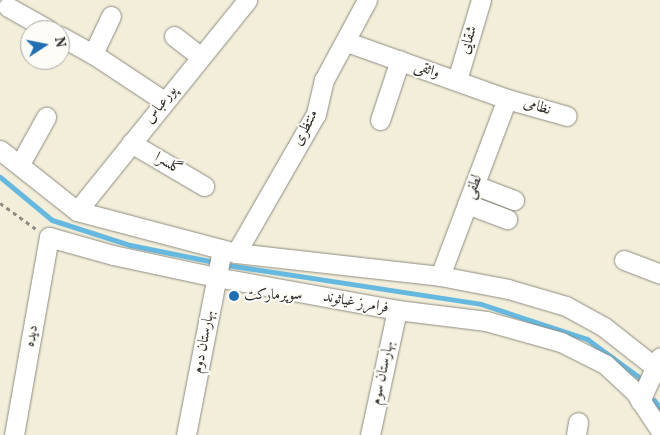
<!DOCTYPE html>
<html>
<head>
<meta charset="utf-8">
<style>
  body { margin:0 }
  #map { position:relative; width:660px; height:435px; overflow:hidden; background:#f2eed9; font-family:Vollkorn,Amiri,serif }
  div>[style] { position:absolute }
  .stream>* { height:5px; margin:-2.5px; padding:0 2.5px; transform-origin:2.5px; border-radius:2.5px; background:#65b9e1 }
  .path>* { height:3px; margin-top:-1.5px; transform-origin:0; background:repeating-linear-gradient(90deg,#8e8c82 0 4px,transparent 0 8px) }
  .roads { filter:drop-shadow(0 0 1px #8e8c82) drop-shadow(0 0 1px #8e8c82) }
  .minor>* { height:19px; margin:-9.5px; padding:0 9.5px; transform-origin:9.5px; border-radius:9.5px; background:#fff }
  .dots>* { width:14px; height:14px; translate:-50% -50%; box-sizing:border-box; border:2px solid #fdfcf7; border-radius:50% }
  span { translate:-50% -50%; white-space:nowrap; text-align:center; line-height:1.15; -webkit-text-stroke:4px #fdfcf7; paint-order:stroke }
  .street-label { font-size:15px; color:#2b2b2b }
  .poi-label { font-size:15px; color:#2b2b2b }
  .left { translate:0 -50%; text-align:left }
  .north { position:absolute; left:20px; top:20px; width:50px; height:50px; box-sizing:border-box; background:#fdfcf7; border:1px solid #a9a8a5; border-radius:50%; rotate:79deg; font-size:14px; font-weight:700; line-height:20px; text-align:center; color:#2b2b2b }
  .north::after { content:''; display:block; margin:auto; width:18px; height:22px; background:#1f6fb2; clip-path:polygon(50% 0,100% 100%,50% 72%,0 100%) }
</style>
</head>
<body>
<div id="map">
  <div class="stream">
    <i style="left:0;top:177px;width:67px;rotate:39.6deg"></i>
    <i style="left:52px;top:220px;width:82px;rotate:17.8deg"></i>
    <i style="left:130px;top:245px;width:81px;rotate:11.4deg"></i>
    <i style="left:227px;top:265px;width:257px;rotate:8.7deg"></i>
    <i style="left:481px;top:304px;width:112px;rotate:18.3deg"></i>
    <i style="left:587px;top:339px;width:66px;rotate:36.3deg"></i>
    <i style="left:654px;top:400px;width:10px;rotate:53deg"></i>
  </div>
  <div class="path">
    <i style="left:0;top:203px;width:44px;rotate:35.8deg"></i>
  </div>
  <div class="roads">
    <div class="minor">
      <i style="left:8px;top:7px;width:47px;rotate:29.3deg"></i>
      <i style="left:60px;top:36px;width:38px;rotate:29deg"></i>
      <i style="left:93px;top:54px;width:85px;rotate:33.5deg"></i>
      <i style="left:174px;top:36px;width:33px;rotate:38deg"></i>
      <i style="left:347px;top:42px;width:170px;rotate:19.6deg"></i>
      <i style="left:507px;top:99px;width:62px;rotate:15.8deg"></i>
      <i style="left:93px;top:54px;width:42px;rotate:-64.7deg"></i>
      <i style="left:457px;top:80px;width:84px;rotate:-73.3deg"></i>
      <i style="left:380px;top:120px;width:63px;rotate:-71.6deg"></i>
      <i style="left:131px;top:143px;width:85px;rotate:30.5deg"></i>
      <i style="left:0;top:150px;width:98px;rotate:38.4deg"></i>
      <i style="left:77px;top:211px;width:164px;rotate:14.8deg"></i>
      <i style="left:236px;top:253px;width:205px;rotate:6.4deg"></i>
      <i style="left:440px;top:276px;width:69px;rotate:10.8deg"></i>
      <i style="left:508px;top:289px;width:60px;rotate:16.3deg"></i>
      <i style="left:566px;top:306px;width:43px;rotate:28.9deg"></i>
      <i style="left:604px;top:327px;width:71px;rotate:38.2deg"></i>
      <i style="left:20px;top:164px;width:54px;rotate:-61deg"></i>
      <i style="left:475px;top:185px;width:42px;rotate:21deg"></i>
      <i style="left:467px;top:204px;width:43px;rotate:20.6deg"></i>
      <i style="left:77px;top:211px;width:271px;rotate:-51.1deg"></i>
      <i style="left:236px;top:253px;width:160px;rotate:-60.1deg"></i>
      <i style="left:316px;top:114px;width:35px;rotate:-77deg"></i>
      <i style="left:324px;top:80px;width:91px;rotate:-61.7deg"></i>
      <i style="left:624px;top:260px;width:39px;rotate:21deg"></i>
      <i style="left:440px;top:276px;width:189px;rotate:-69.3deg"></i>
      <i style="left:640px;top:401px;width:48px;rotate:-65.6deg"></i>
      <i style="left:14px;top:435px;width:201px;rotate:-80deg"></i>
      <i style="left:49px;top:237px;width:66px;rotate:15.7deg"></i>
      <i style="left:113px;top:255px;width:105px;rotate:12.1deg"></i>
      <i style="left:216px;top:277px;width:184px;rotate:10.3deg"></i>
      <i style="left:397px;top:310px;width:90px;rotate:7deg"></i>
      <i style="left:486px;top:321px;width:78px;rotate:15.6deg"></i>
      <i style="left:561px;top:342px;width:49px;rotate:26.6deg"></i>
      <i style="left:605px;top:364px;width:41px;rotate:43deg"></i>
      <i style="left:635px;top:392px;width:45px;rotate:56.7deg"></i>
      <i style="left:186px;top:435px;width:189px;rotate:-79deg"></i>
      <i style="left:370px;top:435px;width:128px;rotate:-77.8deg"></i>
      <i style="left:576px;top:435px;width:13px;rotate:-81deg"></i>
    </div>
  </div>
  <div class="dots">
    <i style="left:234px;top:296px;background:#1f6fb2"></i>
  </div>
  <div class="street-label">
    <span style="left:469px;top:40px;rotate:-73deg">شقایی</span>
    <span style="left:427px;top:70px;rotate:19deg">واثقی</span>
    <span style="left:161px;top:105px;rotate:-52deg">پورعباس</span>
    <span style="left:537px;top:107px;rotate:17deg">نظامی</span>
    <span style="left:306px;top:128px;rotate:-63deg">منتظری</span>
    <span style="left:168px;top:164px;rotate:31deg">گلسرا</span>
    <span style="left:474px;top:187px;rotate:-69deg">لطفی</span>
    <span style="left:356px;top:303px;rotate:10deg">فرامرز غیاثوند</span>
    <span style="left:32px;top:336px;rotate:-80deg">دیده</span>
    <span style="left:204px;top:342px;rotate:-79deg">بهارستان دوم</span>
    <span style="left:383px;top:373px;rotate:-78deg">بهارستان سوم</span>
  </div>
  <div class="poi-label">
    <span class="left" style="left:244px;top:296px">سوپرمارکت</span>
  </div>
  <div class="north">N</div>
</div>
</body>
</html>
